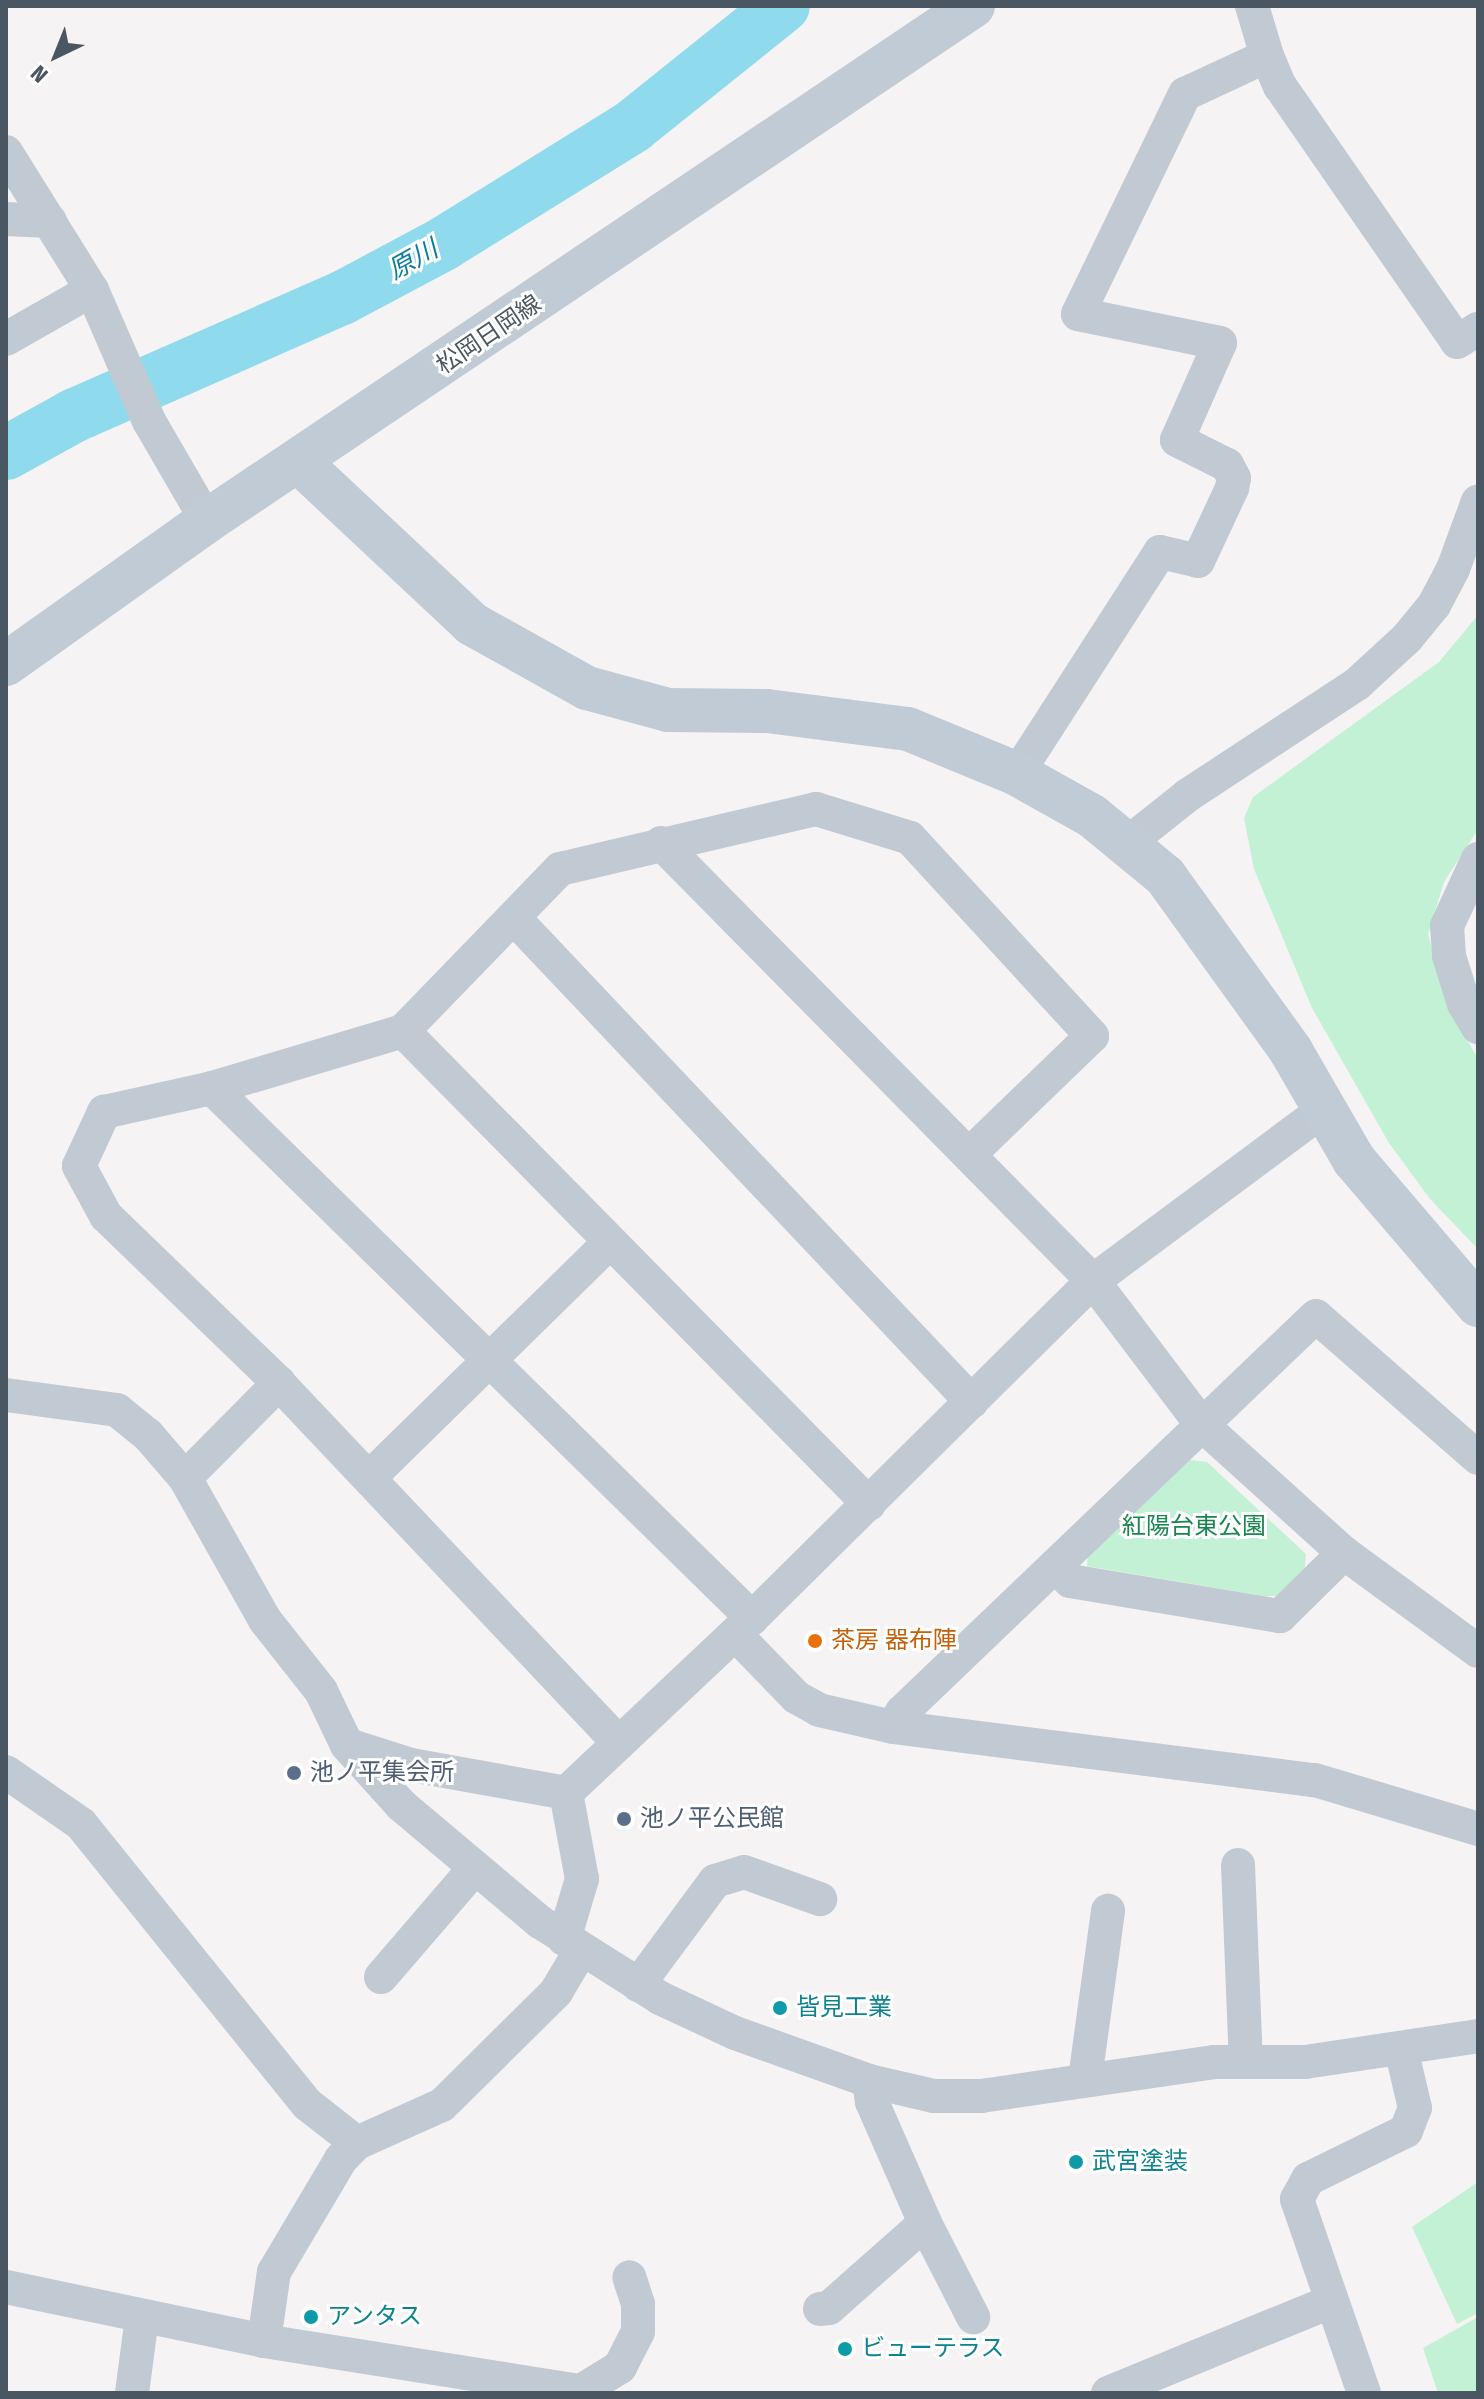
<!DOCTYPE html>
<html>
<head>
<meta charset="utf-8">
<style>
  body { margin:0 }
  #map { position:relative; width:1484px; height:2399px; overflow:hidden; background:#f5f3f3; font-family:"Fira Sans Condensed","Noto Sans JP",sans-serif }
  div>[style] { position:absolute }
  .green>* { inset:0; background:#c3f1d5 }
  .river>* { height:54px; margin:-27px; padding:0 27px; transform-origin:27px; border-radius:27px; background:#90daee }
  .street>* { height:34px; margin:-17px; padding:0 17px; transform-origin:17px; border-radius:17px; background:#c1cad2 }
  .secondary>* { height:44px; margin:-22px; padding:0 22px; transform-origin:22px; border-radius:22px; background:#c1cbd6 }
  .dots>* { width:22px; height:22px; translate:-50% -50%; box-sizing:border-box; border:4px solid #fff; border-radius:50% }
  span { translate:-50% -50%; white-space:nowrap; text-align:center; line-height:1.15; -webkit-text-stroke:6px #fff; paint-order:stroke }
  .street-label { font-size:24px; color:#4a5661 }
  .park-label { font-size:24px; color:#17864f }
  .food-label { font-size:24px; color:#c56008 }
  .left { translate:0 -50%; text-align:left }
  .service-label { font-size:24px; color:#4e5e75 }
  .culture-label { font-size:24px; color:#0d838f }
  .water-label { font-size:26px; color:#0c7c9b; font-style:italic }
  .frame { position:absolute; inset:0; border:8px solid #4a5661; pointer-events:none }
  .north { position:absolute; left:16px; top:16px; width:80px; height:80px; -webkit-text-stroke:6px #fff; paint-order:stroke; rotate:223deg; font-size:22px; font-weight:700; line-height:32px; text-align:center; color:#4a5661 }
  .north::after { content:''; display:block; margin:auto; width:28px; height:36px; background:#4a5661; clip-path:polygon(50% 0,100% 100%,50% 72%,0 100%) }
</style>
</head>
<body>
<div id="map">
  <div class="green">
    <i style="clip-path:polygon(1478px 615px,1478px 829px,1444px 882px,1428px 934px,1446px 1002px,1478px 1059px,1478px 1249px,1430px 1199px,1389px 1143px,1312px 1008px,1254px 869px,1244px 818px,1253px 797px,1439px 662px)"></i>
    <i style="clip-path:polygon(1184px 1459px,1207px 1462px,1306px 1554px,1304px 1576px,1282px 1596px,1264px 1596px,1087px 1566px,1088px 1546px)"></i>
    <i style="clip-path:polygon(1478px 2182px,1478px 2313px,1457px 2324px,1412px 2227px)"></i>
    <i style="clip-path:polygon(1478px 2317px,1478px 2393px,1438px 2393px,1423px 2348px)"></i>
  </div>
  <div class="river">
    <i style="left:6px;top:453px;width:77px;rotate:-28.9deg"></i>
    <i style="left:73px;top:416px;width:294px;rotate:-23.7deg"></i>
    <i style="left:342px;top:298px;width:115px;rotate:-28.1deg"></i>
    <i style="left:443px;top:244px;width:224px;rotate:-31.8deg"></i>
    <i style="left:633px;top:126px;width:192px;rotate:-38.7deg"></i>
  </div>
  <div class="street">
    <i style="left:1267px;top:56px;width:33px;rotate:67deg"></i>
    <i style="left:1280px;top:86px;width:311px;rotate:55.3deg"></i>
    <i style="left:1457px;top:342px;width:25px;rotate:-32deg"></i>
    <i style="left:6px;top:152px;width:163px;rotate:58.1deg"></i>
    <i style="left:92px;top:290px;width:143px;rotate:66.5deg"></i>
    <i style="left:149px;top:421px;width:116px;rotate:59.9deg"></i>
    <i style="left:6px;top:219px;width:44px;rotate:2.6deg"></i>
    <i style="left:6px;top:339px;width:99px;rotate:-29.7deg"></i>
    <i style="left:1017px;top:774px;width:264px;rotate:-57.2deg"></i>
    <i style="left:1160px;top:552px;width:39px;rotate:13deg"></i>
    <i style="left:1198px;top:561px;width:81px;rotate:-65deg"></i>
    <i style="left:1232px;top:488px;width:10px;rotate:-79deg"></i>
    <i style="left:1234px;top:478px;width:15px;rotate:-118deg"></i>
    <i style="left:1227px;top:465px;width:56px;rotate:-153.4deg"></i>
    <i style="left:1177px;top:440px;width:106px;rotate:-66.1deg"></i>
    <i style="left:1220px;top:343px;width:145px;rotate:-168.5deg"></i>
    <i style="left:1078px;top:314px;width:245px;rotate:-64.1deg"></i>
    <i style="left:1185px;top:94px;width:90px;rotate:-24.9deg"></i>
    <i style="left:1267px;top:56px;width:52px;rotate:-106.7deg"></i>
    <i style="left:1129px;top:842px;width:75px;rotate:-38.5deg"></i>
    <i style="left:1188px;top:795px;width:202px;rotate:-33.3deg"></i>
    <i style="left:1357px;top:684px;width:68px;rotate:-42.6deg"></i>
    <i style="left:1407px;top:638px;width:43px;rotate:-50.7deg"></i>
    <i style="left:1434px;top:605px;width:41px;rotate:-62.2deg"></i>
    <i style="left:1453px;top:569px;width:72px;rotate:-69.8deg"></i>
    <i style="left:661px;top:843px;width:615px;rotate:45.4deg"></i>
    <i style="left:1093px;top:1281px;width:179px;rotate:52.9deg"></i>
    <i style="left:1201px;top:1424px;width:193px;rotate:42.1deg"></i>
    <i style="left:1344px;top:1553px;width:166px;rotate:36.2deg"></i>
    <i style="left:1478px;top:859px;width:74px;rotate:114.8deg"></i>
    <i style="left:1447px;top:926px;width:30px;rotate:86deg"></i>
    <i style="left:1449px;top:956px;width:50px;rotate:72.6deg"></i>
    <i style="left:1464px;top:1004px;width:27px;rotate:59deg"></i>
    <i style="left:514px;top:918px;width:666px;rotate:46.58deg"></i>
    <i style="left:403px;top:1031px;width:664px;rotate:45.43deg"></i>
    <i style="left:212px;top:1088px;width:757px;rotate:44.46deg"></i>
    <i style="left:6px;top:1395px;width:112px;rotate:7.7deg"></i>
    <i style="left:117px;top:1410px;width:40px;rotate:39deg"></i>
    <i style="left:148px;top:1435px;width:57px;rotate:49.3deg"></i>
    <i style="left:185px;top:1478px;width:163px;rotate:60.6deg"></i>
    <i style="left:265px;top:1620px;width:90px;rotate:51.7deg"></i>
    <i style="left:321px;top:1691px;width:60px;rotate:64.3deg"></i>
    <i style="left:347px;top:1745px;width:81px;rotate:48deg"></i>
    <i style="left:401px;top:1805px;width:182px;rotate:40.1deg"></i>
    <i style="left:540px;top:1922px;width:142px;rotate:32.3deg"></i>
    <i style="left:660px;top:1998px;width:83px;rotate:25deg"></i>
    <i style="left:735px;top:2033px;width:142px;rotate:19.7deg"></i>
    <i style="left:869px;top:2081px;width:67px;rotate:13deg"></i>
    <i style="left:934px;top:2096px;width:47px"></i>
    <i style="left:981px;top:2096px;width:235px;rotate:-8.3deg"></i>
    <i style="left:1214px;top:2062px;width:91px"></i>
    <i style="left:1305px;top:2062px;width:175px;rotate:-8.5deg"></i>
    <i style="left:1478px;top:1458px;width:215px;rotate:-138.8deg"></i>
    <i style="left:1316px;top:1316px;width:573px;rotate:136.27deg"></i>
    <i style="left:902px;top:1712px;width:17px;rotate:121deg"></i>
    <i style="left:893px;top:1727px;width:425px;rotate:7.2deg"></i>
    <i style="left:1315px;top:1780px;width:170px;rotate:16.7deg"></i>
    <i style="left:370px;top:1477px;width:336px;rotate:-44.4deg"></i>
    <i style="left:185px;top:1478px;width:134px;rotate:-45.3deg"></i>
    <i style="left:1055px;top:1566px;width:21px;rotate:45deg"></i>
    <i style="left:1070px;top:1581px;width:213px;rotate:9.5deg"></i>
    <i style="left:1280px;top:1616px;width:90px;rotate:-44.5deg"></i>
    <i style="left:735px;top:1634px;width:88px;rotate:45.9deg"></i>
    <i style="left:796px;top:1697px;width:26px;rotate:29deg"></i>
    <i style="left:819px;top:1710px;width:76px;rotate:12.9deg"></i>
    <i style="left:619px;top:1743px;width:495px;rotate:-133.4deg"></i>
    <i style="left:279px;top:1383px;width:240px;rotate:-136deg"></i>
    <i style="left:106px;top:1216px;width:57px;rotate:-118.4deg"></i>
    <i style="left:79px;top:1166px;width:60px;rotate:-65.2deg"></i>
    <i style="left:104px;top:1112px;width:111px;rotate:-12.5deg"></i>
    <i style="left:212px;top:1088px;width:199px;rotate:-16.6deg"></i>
    <i style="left:403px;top:1031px;width:226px;rotate:-45.9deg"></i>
    <i style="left:560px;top:869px;width:263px;rotate:-13.2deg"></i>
    <i style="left:816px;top:809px;width:98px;rotate:17.1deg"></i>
    <i style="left:910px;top:838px;width:269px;rotate:47.4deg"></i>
    <i style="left:1092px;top:1036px;width:168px;rotate:136deg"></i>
    <i style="left:348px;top:1745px;width:66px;rotate:17.6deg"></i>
    <i style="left:411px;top:1765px;width:158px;rotate:10.2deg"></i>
    <i style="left:566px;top:1793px;width:255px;rotate:-43.3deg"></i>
    <i style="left:752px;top:1618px;width:479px;rotate:-44.7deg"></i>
    <i style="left:1093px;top:1281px;width:285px;rotate:-36.6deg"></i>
    <i style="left:6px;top:1772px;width:91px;rotate:34.7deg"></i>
    <i style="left:81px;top:1824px;width:360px;rotate:51.1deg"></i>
    <i style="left:307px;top:2104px;width:63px;rotate:38deg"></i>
    <i style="left:1238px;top:1865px;width:196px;rotate:87.7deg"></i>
    <i style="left:564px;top:1939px;width:63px;rotate:-73.3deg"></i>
    <i style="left:582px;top:1879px;width:87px;rotate:-100.5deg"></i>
    <i style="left:381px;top:1977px;width:141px;rotate:-49.3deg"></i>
    <i style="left:638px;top:1985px;width:129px;rotate:-53.5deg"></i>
    <i style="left:715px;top:1881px;width:30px;rotate:-17deg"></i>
    <i style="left:744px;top:1872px;width:81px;rotate:19.6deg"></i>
    <i style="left:1085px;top:2079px;width:170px;rotate:-82.2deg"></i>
    <i style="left:869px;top:2081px;width:21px;rotate:82deg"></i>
    <i style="left:872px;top:2102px;width:132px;rotate:66.3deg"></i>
    <i style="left:925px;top:2223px;width:106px;rotate:62.9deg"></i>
    <i style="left:6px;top:2287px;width:264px;rotate:11.8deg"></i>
    <i style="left:264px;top:2341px;width:321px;rotate:9deg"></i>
    <i style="left:581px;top:2391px;width:46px;rotate:-31.6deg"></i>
    <i style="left:620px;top:2367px;width:39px;rotate:-63deg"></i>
    <i style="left:638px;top:2332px;width:28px;rotate:-90deg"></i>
    <i style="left:638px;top:2304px;width:28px;rotate:-108deg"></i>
    <i style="left:820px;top:2309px;width:9px;rotate:-6deg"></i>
    <i style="left:829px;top:2308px;width:128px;rotate:-41.5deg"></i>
    <i style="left:264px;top:2341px;width:70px;rotate:-81.8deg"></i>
    <i style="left:274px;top:2272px;width:131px;rotate:-59.3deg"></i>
    <i style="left:341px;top:2159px;width:23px;rotate:-45deg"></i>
    <i style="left:357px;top:2143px;width:93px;rotate:-24.1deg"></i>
    <i style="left:442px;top:2105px;width:161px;rotate:-44.7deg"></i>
    <i style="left:556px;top:1992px;width:49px;rotate:-59.2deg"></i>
    <i style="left:132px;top:2393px;width:77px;rotate:-82.5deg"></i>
    <i style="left:1108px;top:2393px;width:240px;rotate:-22.3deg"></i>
    <i style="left:1364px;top:2393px;width:205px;rotate:-109.1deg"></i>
    <i style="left:1297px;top:2199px;width:23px;rotate:-61deg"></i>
    <i style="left:1308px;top:2179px;width:109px;rotate:-26.1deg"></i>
    <i style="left:1406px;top:2131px;width:25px;rotate:-69deg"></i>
    <i style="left:1415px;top:2108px;width:61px;rotate:-103.3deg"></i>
  </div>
  <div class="secondary">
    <i style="left:298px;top:461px;width:238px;rotate:43.1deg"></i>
    <i style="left:472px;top:624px;width:132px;rotate:29.1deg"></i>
    <i style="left:587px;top:688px;width:84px;rotate:15.2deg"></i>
    <i style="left:668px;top:710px;width:99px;rotate:0.6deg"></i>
    <i style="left:767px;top:711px;width:142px;rotate:7.3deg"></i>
    <i style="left:908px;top:729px;width:118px;rotate:22.4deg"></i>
    <i style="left:1017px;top:774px;width:86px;rotate:29.2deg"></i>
    <i style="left:1092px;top:816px;width:94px;rotate:39.4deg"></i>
    <i style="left:1165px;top:876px;width:216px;rotate:54.2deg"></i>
    <i style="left:1291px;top:1051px;width:126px;rotate:60deg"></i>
    <i style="left:1354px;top:1160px;width:191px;rotate:49.5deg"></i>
    <i style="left:6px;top:664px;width:247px;rotate:-35.4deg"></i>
    <i style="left:207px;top:521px;width:923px;rotate:-33.91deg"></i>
  </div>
  <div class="dots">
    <i style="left:815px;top:1641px;background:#e8710a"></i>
    <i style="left:294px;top:1773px;background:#5c6f8a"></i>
    <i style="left:624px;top:1819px;background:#5c6f8a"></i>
    <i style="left:780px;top:2008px;background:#0f9aa8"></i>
    <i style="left:1076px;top:2162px;background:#0f9aa8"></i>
    <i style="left:311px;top:2317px;background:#0f9aa8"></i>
    <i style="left:845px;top:2349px;background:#0f9aa8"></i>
  </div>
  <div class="street-label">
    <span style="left:489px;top:335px;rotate:-34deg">松岡日岡線</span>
  </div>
  <div class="park-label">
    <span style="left:1194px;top:1527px">紅陽台東公園</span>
  </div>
  <div class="food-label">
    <span class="left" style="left:831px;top:1641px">茶房 器布陣</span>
  </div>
  <div class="service-label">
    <span class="left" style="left:310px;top:1773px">池ノ平集会所</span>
    <span class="left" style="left:640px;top:1819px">池ノ平公民館</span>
  </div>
  <div class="culture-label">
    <span class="left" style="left:796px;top:2008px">皆見工業</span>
    <span class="left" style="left:1092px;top:2162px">武宮塗装</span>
    <span class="left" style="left:327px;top:2317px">アンタス</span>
    <span class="left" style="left:861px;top:2349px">ビューテラス</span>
  </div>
  <div class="water-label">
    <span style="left:413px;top:260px;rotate:-29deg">原川</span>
  </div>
  <div class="frame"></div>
  <div class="north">N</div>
</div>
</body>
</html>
